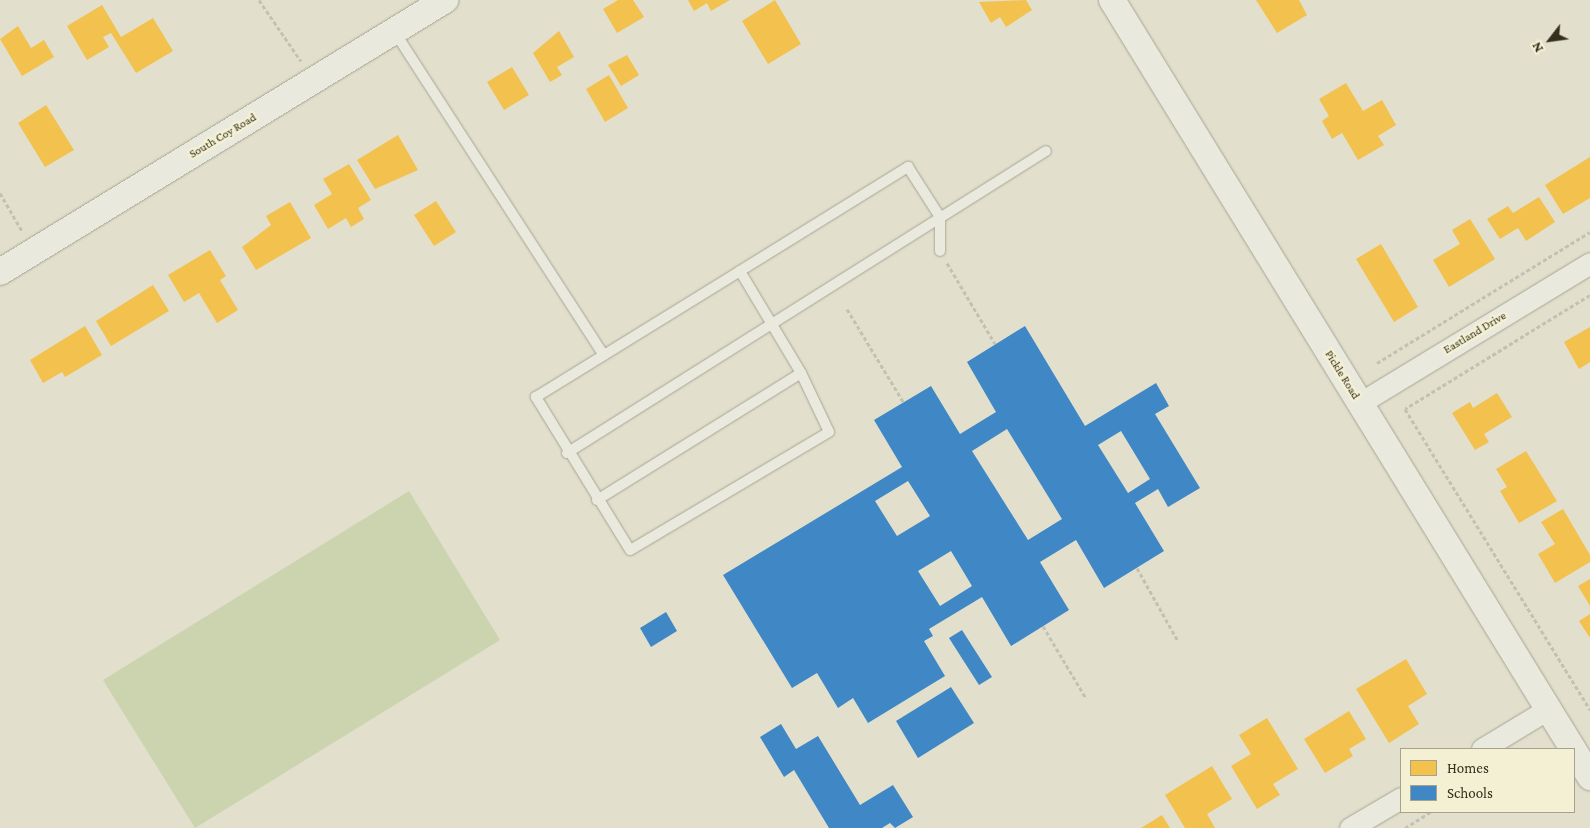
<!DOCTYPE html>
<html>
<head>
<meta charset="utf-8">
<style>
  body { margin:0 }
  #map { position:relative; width:1590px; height:828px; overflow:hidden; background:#e2e0cc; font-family:"Crimson Pro",serif }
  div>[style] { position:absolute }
  .green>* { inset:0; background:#cbd3af }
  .homes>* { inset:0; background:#f2c14e }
  .schools>* { inset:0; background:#3f88c5 }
  .path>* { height:3px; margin-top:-1.5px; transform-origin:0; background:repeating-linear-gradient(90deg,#c3c1b4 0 4px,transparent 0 6.5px) }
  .roads { filter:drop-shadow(0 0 1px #a7a495) drop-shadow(0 0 1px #a7a495) }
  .service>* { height:10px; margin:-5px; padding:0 5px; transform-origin:5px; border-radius:5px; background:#eae9dd }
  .minor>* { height:21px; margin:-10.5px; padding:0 10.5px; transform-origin:10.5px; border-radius:10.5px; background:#eae9dd }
  .tertiary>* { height:26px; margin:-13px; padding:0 13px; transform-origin:13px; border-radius:13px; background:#eae9dd }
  span { translate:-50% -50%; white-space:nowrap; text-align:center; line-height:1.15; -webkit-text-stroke:5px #f3f0d3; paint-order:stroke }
  .street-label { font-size:12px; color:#352e1e }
  .legend { position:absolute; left:1400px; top:748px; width:175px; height:65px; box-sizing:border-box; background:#f3f0d3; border:1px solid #a7a28b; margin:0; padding:6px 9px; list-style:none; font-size:15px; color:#352e1e }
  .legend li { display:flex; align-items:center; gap:10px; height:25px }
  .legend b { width:25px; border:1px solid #a7a28b }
  .north { position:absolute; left:1525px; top:15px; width:50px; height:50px; -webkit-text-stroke:4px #f3f0d3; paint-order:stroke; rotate:240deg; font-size:14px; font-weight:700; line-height:20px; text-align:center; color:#352e1e }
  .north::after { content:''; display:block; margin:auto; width:18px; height:22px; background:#352e1e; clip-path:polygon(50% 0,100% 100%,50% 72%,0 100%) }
</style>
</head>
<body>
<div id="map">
  <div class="green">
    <i style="clip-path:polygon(409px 491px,500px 640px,195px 828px,103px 680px)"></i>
  </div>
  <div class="homes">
    <i style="clip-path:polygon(618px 0,633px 0,644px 17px,617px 33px,603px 9px)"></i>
    <i style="clip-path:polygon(688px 0,730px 0,711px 11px,707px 3px,694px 11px)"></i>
    <i style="clip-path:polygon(775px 0,801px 44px,768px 64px,742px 21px)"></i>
    <i style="clip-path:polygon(1026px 0,1032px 10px,1006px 27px,1000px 17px,991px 23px,979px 2px)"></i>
    <i style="clip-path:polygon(1256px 0,1299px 0,1307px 15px,1277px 33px)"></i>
    <i style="clip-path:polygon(102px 5px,121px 37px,153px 18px,173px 51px,136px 73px,111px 33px,103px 37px,109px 47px,87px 60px,67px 26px)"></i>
    <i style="clip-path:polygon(18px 26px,31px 48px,44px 40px,54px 57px,22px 76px,0 39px)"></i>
    <i style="clip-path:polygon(559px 31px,574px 57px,557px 67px,562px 75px,550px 82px,533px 53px)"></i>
    <i style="clip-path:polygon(627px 55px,639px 75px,621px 86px,608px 65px)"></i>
    <i style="clip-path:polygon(512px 67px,529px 95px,504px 110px,487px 82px)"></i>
    <i style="clip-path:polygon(609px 75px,628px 108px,605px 122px,586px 89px)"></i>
    <i style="clip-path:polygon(1346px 83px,1363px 111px,1382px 100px,1396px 125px,1378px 136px,1384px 145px,1358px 160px,1342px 133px,1332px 139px,1322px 121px,1329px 116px,1319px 99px)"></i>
    <i style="clip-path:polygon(46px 105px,74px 150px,45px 167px,18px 123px)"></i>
    <i style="clip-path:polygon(398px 135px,418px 170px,375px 189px,357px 160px)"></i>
    <i style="clip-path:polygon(1590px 157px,1590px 198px,1563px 214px,1545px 185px)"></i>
    <i style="clip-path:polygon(349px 164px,371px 200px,358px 208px,364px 219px,351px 227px,346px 218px,328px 229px,314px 205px,332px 194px,323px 179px)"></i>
    <i style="clip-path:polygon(1539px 197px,1555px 222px,1526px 241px,1518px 228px,1500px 239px,1487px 219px,1508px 206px,1513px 213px)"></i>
    <i style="clip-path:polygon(436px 201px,456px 232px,434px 246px,414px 215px)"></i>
    <i style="clip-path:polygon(290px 202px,311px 238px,256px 270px,242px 247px,271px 225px,266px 216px)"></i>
    <i style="clip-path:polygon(1470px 219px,1495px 259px,1449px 287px,1433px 260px,1460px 244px,1452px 230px)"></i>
    <i style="clip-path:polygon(1381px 244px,1418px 307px,1394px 322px,1356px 259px)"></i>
    <i style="clip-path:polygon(210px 250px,226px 276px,220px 280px,238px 310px,217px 323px,199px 293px,184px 302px,168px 275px)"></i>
    <i style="clip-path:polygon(153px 285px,169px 311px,111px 346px,96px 321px)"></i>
    <i style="clip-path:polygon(85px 326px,102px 355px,65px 377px,62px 372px,43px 383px,30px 360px)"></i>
    <i style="clip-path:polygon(1590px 327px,1590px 362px,1579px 369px,1564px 342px)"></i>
    <i style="clip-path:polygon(1497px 393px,1512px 417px,1484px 434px,1489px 442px,1475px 450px,1452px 413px,1470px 402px,1473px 408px)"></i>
    <i style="clip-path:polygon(1526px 451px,1557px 501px,1519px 523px,1500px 491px,1507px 487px,1496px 469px)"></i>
    <i style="clip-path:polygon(1563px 509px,1590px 555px,1590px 562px,1555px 583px,1538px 554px,1555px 544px,1541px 522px)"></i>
    <i style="clip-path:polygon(1590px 579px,1590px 606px,1578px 586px)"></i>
    <i style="clip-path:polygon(1590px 614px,1590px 638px,1579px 621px)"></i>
    <i style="clip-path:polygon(1406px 659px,1427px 694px,1408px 706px,1419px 724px,1389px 743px,1356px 689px)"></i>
    <i style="clip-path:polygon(1349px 711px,1366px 739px,1349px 749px,1353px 756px,1325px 773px,1304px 739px)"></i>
    <i style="clip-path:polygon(1267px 718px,1298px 769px,1273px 784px,1280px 795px,1257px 809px,1231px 766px,1251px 754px,1239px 735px)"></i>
    <i style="clip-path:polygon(1212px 766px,1232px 799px,1207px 814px,1215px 828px,1185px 828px,1165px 795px)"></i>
    <i style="clip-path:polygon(1162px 815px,1170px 828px,1141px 828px)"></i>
  </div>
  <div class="schools">
    <i style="clip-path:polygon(evenodd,1025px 326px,1085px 426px,1156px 383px,1169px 406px,1155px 414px,1200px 488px,1168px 507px,1158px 489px,1135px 503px,1164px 551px,1104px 588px,1076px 540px,1040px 562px,1069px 610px,1011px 646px,982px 597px,929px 629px,933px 636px,924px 641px,945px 676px,868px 723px,853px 698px,838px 708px,817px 673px,792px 688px,723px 575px,902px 467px,874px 420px,931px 386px,960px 434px,996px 412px,967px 362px,1025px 326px,1007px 429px,1062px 519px,1028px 540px,972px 451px,1007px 429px,1025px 326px,1121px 431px,1150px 479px,1128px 493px,1098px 445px,1121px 431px,1025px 326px,908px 481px,930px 516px,897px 536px,875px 501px,908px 481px,1025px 326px,951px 551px,972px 586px,940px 606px,918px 571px,951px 551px)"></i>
    <i style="clip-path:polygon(666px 612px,677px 631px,651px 647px,640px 628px)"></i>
    <i style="clip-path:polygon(962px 630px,992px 677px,979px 685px,949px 638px)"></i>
    <i style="clip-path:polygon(951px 687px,974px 723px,918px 758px,896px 721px)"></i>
    <i style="clip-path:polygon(781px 724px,796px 749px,818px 736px,860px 805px,893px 785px,913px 817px,895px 828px,890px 823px,882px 828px,829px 828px,794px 770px,784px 777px,760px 737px)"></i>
  </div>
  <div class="path">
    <i style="left:259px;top:0;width:74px;rotate:55.5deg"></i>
    <i style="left:0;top:193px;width:44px;rotate:59.9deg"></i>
    <i style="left:947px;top:263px;width:94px;rotate:59.3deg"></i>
    <i style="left:1590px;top:295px;width:217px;rotate:148.4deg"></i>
    <i style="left:1405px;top:409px;width:353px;rotate:58.4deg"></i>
    <i style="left:847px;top:309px;width:110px;rotate:58.8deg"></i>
    <i style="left:1377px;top:363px;width:250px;rotate:-31.6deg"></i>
    <i style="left:1137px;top:568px;width:84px;rotate:60.7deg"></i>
    <i style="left:1043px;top:626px;width:84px;rotate:59.2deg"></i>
    <i style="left:1405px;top:828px;width:31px;rotate:-32deg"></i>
  </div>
  <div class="roads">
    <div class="service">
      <i style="left:394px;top:31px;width:386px;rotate:57.1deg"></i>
      <i style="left:740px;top:271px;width:119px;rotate:59.1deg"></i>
      <i style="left:801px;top:373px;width:65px;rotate:64.6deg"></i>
      <i style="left:829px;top:432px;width:231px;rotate:149.3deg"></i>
      <i style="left:630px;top:550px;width:180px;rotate:-121.6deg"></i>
      <i style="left:536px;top:397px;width:240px;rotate:-31.7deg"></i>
      <i style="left:740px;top:271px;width:198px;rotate:-31.8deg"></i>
      <i style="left:908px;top:167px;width:59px;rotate:57.4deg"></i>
      <i style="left:940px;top:217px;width:34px;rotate:90deg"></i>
      <i style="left:567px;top:453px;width:566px;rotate:-32.23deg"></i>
      <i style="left:597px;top:500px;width:240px;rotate:-31.9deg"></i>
    </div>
    <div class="minor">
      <i style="left:1360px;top:403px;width:269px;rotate:-31.3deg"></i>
      <i style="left:1482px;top:749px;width:77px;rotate:-31.2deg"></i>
      <i style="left:1350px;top:828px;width:59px;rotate:-30.5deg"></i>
    </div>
    <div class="tertiary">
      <i style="left:1112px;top:0;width:880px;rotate:58.39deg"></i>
      <i style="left:0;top:272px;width:522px;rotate:-31.43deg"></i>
      <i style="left:1574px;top:751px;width:31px;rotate:58deg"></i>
    </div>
  </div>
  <div class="street-label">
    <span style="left:223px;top:136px;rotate:-31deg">South Coy Road</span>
    <span style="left:1475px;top:333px;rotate:-31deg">Eastland Drive</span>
    <span style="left:1342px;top:375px;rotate:58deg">Pickle Road</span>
  </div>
  <ul class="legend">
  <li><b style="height:14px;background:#f2c14e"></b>Homes</li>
  <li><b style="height:14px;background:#3f88c5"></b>Schools</li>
  </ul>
  <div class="north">N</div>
</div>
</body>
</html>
